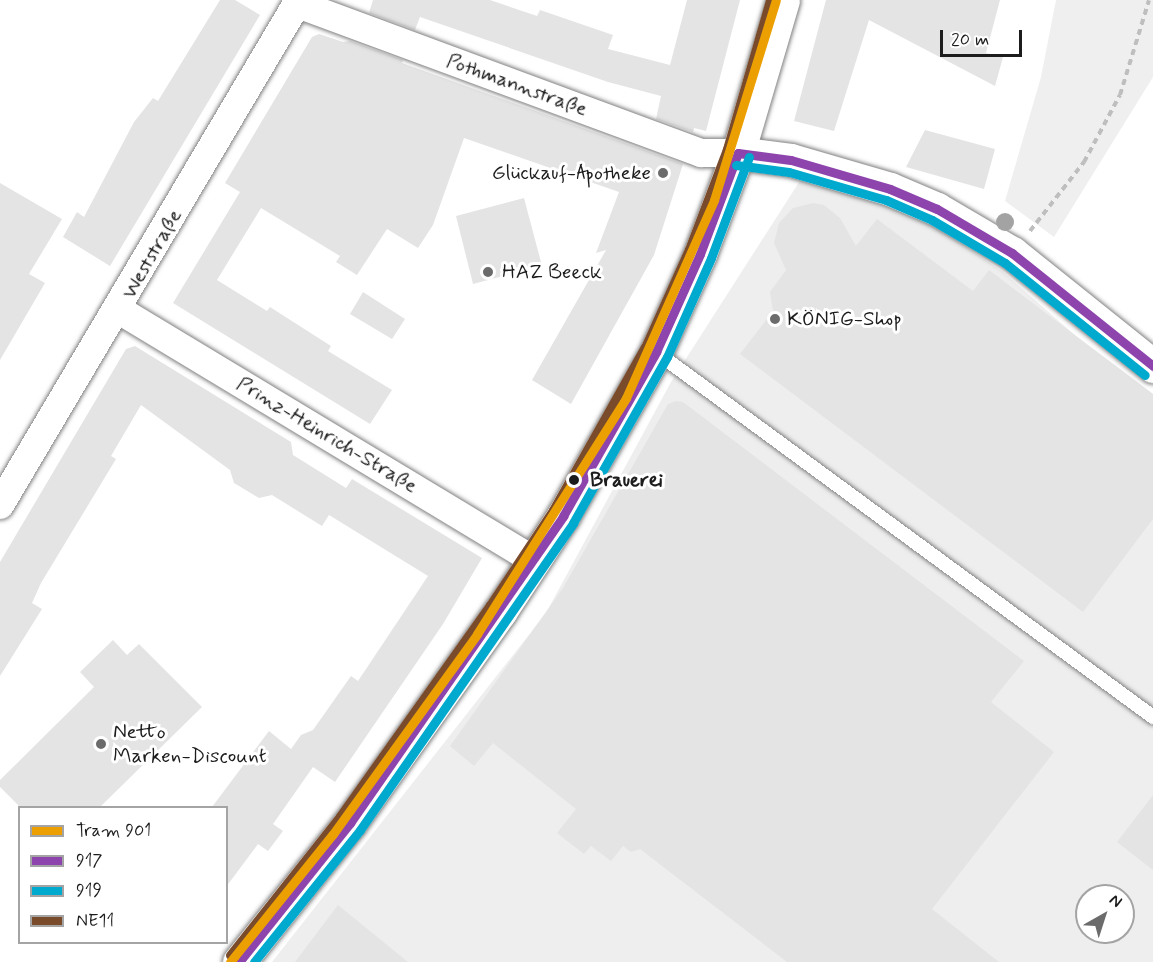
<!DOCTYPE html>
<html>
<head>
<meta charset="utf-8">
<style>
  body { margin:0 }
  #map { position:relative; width:1153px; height:962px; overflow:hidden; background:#fff; font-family:Mynerve,sans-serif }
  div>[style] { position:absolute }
  .built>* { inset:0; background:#eee }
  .green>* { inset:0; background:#efefef }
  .building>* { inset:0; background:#e4e4e4 }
  .path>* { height:4px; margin-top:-2px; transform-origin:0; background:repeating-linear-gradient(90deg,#bebebe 0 6px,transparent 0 10.5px) }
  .roads { filter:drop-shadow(0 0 2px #828282) drop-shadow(0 0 2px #828282) }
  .lane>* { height:14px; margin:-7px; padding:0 7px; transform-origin:7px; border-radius:7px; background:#fff }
  .street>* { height:28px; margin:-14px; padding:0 14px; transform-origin:14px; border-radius:14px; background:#fff }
  .secondary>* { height:33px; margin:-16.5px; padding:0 16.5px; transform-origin:16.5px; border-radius:16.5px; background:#fff }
  .bus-1>* { height:9px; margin:-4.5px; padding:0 4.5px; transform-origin:4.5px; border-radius:4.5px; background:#8e44ad }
  .bus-2>* { height:9px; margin:-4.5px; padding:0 4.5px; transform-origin:4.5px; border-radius:4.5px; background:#00a9ce }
  .bus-3>* { height:9px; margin:-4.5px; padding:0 4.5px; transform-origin:4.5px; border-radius:4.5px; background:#7a4b2a }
  .tram-1>* { height:9px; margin:-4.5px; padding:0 4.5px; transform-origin:4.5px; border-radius:4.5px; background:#ec9f01 }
  .trees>* { width:18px; height:18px; margin:-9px; border-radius:50%; background:#a3a3a3 }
  .dots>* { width:16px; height:16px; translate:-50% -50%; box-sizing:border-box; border:3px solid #fff; border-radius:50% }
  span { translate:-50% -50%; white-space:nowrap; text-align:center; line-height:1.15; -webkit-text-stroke:6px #fff; paint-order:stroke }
  .street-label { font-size:21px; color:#1c1c1c }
  .poi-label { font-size:21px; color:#1c1c1c }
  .right { translate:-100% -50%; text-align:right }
  .left { translate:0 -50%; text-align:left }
  .stop-label { font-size:21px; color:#1c1c1c; font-weight:700 }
  .legend { position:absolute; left:18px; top:806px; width:210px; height:138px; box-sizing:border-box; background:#fff; border:2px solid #a4a4a4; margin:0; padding:8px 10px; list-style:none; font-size:18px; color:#1c1c1c }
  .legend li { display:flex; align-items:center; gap:12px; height:30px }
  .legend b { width:30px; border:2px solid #a4a4a4 }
  .north { position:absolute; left:1075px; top:884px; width:60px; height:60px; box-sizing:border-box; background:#fff; border:2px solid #a4a4a4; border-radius:50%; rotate:39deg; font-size:16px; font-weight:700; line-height:24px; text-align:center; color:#1c1c1c }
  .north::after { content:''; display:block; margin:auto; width:21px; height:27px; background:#6b6b6b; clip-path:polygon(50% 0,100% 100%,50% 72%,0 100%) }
  .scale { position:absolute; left:940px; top:30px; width:82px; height:27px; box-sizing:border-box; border:3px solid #1c1c1c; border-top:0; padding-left:8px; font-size:18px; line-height:21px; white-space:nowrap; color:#1c1c1c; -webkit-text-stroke:4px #fff; paint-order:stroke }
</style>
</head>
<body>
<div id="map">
  <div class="built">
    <i style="clip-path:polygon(evenodd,803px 176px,902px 204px,1003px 272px,1077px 337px,1153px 394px,1153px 962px,272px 962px,546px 613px,671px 382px,803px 176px,1087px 896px,1123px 896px,1123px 932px,1087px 932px,1087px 896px)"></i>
  </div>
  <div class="green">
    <i style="clip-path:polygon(1056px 0,1153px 0,1153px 77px,1054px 237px,1005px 201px,1041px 77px)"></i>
  </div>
  <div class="building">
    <i style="clip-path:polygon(220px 0,235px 0,260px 15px,110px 266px,63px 237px,77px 212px,84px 217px,134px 122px,153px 98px,158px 101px)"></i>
    <i style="clip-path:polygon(373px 0,490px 0,537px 16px,540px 10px,613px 35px,608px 49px,670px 65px,687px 0,740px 0,706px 131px,694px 128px,693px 132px,656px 119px,661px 96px,608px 82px,420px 17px,415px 30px,369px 13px)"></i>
    <i style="clip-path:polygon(826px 0,1000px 0,986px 53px,1003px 57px,995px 86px,869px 20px,834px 131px,794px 121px)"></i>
    <i style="clip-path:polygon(319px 34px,343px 42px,350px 41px,403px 60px,402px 63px,683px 164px,654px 255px,571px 404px,532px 380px,606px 250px,596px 253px,619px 192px,464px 138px,433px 225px,418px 248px,387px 229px,357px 275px,336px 262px,340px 256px,261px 208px,217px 280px,267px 311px,270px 307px,331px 346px,328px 351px,392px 390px,370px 424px,173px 303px,240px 192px,225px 183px,312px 37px)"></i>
    <i style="clip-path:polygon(925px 130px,995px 149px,984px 189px,906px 167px)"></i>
    <i style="clip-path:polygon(0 183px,62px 219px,29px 274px,45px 283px,0 360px)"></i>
    <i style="clip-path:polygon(524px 198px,542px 266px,473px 284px,456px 216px)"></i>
    <i style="clip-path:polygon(813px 203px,824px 205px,840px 218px,856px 246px,877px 219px,973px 291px,989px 270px,1153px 394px,1153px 519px,1083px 612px,740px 354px,773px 311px,770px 292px,786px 270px,774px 243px,779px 223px,793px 208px)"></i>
    <i style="clip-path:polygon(363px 292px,405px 319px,392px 339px,350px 314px)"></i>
    <i style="clip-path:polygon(135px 346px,291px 442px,293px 455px,346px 488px,352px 479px,482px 558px,443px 624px,335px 782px,313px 767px,273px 824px,283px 831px,268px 851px,258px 844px,226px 887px,226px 807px,212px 807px,269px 731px,291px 749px,301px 735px,313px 730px,351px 676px,358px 681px,428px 576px,329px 515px,322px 526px,272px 495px,259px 498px,234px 483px,230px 470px,141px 405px,111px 456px,116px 459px,41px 583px,32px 603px,42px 609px,0 676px,0 562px,126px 349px)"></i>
    <i style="clip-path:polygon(676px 401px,683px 402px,1024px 661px,991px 702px,1054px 752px,932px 909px,999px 962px,787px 962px,640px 849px,631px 852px,623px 846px,611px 861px,591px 846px,584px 854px,557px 833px,576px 809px,493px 743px,474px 766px,450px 746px,563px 588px,668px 404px)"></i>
    <i style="clip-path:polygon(113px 640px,127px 655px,139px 644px,202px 707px,100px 807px,20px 807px,0 787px,0 780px,94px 687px,80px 672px)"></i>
    <i style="clip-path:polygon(1153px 795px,1153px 870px,1117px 842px)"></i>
    <i style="clip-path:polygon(338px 905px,408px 962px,295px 962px)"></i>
  </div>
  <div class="path">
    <i style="left:1030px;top:231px;width:88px;rotate:-52deg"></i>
    <i style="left:1084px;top:162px;width:76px;rotate:-61.8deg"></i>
    <i style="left:1120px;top:95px;width:99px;rotate:-73deg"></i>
  </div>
  <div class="roads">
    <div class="lane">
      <i style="left:656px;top:352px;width:617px;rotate:36.29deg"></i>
    </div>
    <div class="street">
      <i style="left:298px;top:4px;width:430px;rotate:20.3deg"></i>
      <i style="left:701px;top:153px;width:37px"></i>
      <i style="left:119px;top:310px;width:484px;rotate:31.1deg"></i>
      <i style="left:0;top:505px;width:587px;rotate:-59.37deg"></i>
    </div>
    <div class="secondary">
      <i style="left:738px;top:153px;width:53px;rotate:7.5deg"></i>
      <i style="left:791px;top:160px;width:103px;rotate:16.3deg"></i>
      <i style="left:890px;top:189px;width:51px;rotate:23.1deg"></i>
      <i style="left:937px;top:209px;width:87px;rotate:30.4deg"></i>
      <i style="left:1012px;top:253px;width:181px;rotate:38.7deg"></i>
      <i style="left:239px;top:962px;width:178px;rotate:-51.4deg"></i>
      <i style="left:350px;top:823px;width:259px;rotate:-54.6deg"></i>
      <i style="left:500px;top:612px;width:115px;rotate:-56.7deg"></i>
      <i style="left:563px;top:516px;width:189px;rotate:-60.4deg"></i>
      <i style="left:656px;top:352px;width:107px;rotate:-65.8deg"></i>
      <i style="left:700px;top:254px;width:108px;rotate:-69.4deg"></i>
      <i style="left:738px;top:153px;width:159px;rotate:-73.6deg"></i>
    </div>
  </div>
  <div class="bus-1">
    <i style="left:738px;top:153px;width:53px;rotate:7.5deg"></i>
    <i style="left:791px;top:160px;width:103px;rotate:16.3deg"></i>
    <i style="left:890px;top:189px;width:51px;rotate:23.1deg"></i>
    <i style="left:937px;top:209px;width:87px;rotate:30.4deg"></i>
    <i style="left:1012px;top:253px;width:181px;rotate:38.7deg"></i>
    <i style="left:239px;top:962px;width:178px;rotate:-51.4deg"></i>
    <i style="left:350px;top:823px;width:374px;rotate:-55.2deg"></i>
    <i style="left:563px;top:516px;width:189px;rotate:-60.4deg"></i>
    <i style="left:656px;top:352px;width:107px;rotate:-65.8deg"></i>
    <i style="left:700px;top:254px;width:108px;rotate:-69.4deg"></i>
  </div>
  <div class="bus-2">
    <i style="left:736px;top:165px;width:53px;rotate:7.5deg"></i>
    <i style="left:789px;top:172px;width:101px;rotate:16.1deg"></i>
    <i style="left:886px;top:200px;width:50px;rotate:23.5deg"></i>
    <i style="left:932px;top:220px;width:85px;rotate:30.5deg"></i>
    <i style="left:1005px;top:263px;width:179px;rotate:38.7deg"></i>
    <i style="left:254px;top:962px;width:169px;rotate:-51.2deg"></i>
    <i style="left:360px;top:830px;width:374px;rotate:-55.2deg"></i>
    <i style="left:573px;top:523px;width:191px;rotate:-60.5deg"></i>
    <i style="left:667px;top:357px;width:108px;rotate:-66deg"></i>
    <i style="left:711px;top:258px;width:108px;rotate:-69.4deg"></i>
  </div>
  <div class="bus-3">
    <i style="left:230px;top:955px;width:177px;rotate:-51.6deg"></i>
    <i style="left:340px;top:816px;width:259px;rotate:-54.6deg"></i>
    <i style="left:490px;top:605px;width:114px;rotate:-56.4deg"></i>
    <i style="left:553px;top:510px;width:187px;rotate:-60.6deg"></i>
    <i style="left:645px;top:347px;width:107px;rotate:-65.8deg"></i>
    <i style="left:689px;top:249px;width:107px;rotate:-69.2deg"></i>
    <i style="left:727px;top:149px;width:155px;rotate:-73.9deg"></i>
  </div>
  <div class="tram-1">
    <i style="left:230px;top:962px;width:164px;rotate:-51.2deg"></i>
    <i style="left:333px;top:834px;width:246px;rotate:-54.2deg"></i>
    <i style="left:477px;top:634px;width:279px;rotate:-57.7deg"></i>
    <i style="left:626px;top:398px;width:217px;rotate:-66deg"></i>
    <i style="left:714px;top:200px;width:209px;rotate:-72.8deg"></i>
  </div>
  <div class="trees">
    <i style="left:1005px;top:222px"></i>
  </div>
  <div class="dots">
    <i style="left:663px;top:173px;background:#6b6b6b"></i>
    <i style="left:488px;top:272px;background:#6b6b6b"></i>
    <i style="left:775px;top:319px;background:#6b6b6b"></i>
    <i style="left:574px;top:480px;background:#1c1c1c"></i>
    <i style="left:101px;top:744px;background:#6b6b6b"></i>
  </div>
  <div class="street-label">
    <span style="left:517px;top:85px;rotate:20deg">Pothmannstraße</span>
    <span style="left:152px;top:254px;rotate:-60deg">Weststraße</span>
    <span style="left:327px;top:435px;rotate:31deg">Prinz-Heinrich-Straße</span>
  </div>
  <div class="poi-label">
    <span class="right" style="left:651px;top:173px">Glückauf-Apotheke</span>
    <span class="left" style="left:502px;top:272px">HAZ Beeck</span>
    <span class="left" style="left:787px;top:319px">KÖNIG-Shop</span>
    <span class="left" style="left:113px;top:744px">Netto<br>Marken-Discount</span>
  </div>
  <div class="stop-label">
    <span class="left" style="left:590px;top:480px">Brauerei</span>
  </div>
  <ul class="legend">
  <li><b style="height:8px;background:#ec9f01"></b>Tram 901</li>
  <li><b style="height:8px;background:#8e44ad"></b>917</li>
  <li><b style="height:8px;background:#00a9ce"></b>919</li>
  <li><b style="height:8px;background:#7a4b2a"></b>NE11</li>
  </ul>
  <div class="north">N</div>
  <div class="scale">20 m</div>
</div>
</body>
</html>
